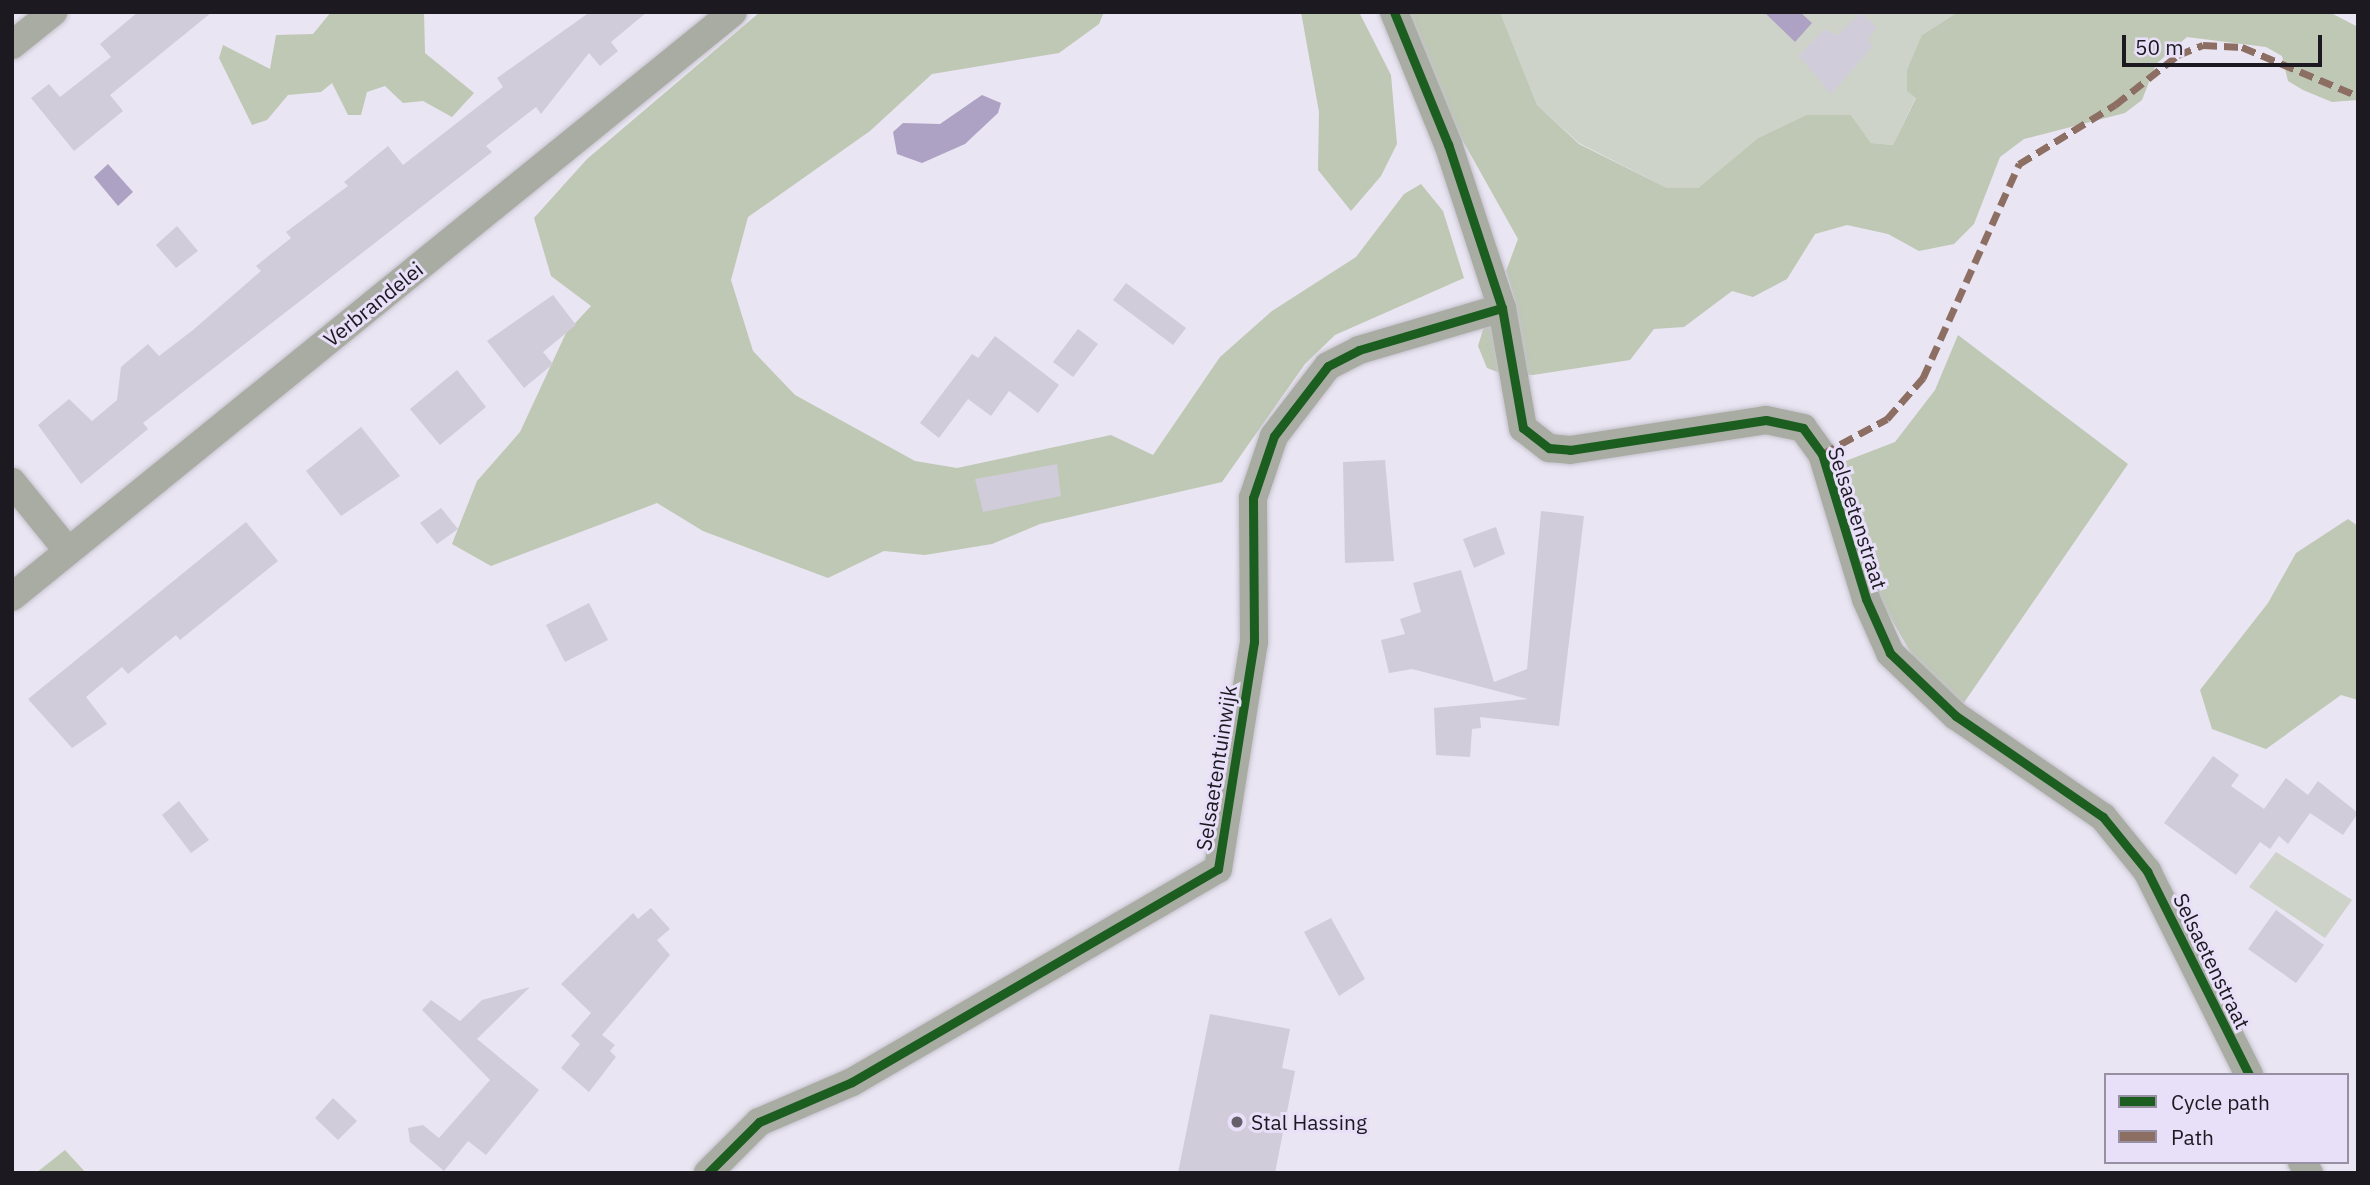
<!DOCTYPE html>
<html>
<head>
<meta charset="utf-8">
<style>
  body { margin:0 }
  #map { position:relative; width:2370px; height:1185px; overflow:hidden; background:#e9e5f2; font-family:"IBM Plex Sans",sans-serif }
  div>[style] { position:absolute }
  .green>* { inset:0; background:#cdd3c8 }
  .forest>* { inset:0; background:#bec8b4 }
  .water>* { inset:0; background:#aea2c4 }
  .building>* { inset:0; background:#d0ccda }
  .roads { filter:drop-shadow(0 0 2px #c5c1cc) drop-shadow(0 0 2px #c5c1cc) }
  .minor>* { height:28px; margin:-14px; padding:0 14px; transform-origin:14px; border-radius:14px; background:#a8aca2 }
  .quiet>* { height:7px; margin-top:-3.5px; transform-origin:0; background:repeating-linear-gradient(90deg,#8d6e63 0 14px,transparent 0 21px) }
  .cycleway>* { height:9px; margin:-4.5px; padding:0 4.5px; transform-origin:4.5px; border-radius:4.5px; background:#1b5e20 }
  .dots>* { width:19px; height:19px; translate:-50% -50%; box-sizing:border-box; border:4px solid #e8dff8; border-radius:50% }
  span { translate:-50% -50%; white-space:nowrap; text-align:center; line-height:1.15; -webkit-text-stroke:6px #e8dff8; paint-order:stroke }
  .street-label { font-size:21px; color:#1c1921 }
  .poi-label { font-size:21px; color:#1c1921 }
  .left { translate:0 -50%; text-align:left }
  .frame { position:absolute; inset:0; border:14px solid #1c1921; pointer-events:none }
  .legend { position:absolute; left:2104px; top:1073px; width:245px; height:91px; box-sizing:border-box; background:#e8dff8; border:2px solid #9690a2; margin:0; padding:9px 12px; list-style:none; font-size:21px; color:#1c1921 }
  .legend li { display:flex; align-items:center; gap:14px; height:35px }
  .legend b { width:35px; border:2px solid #9690a2 }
  .scale { position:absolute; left:2122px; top:35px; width:200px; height:32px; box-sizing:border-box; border:4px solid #1c1921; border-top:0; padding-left:9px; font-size:21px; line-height:24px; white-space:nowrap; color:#1c1921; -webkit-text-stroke:5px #e8dff8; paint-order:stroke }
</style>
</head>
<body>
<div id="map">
  <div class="green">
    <i style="clip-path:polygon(1500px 12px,1958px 12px,1922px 35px,1916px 97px,1893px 145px,1871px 143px,1851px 115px,1806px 115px,1758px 138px,1698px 188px,1667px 188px,1579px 143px,1537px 105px)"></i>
    <i style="clip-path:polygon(2276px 852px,2352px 900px,2325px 938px,2249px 887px)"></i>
  </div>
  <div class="forest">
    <i style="clip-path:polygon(331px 12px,424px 12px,425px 53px,474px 93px,452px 117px,423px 101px,403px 103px,385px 86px,367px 92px,361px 115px,348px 115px,332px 83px,321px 92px,288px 95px,267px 120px,252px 125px,219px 58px,223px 45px,270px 69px,276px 35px,313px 34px)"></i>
    <i style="clip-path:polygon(760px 12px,1104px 12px,1099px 24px,1059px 53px,932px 74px,870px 131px,748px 217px,731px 280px,753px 351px,795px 395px,915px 461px,957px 468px,1111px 435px,1153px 455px,1220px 357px,1272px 311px,1356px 257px,1404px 194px,1421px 184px,1443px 211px,1464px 278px,1335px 335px,1305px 364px,1222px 482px,1040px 524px,992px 544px,925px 555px,884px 551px,828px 578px,703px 531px,657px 503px,491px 566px,452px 544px,477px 481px,520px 432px,566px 333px,591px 306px,551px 276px,534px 218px,587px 159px)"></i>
    <i style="clip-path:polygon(1301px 12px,1359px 12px,1391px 75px,1397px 144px,1381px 176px,1351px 211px,1318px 170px,1319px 112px)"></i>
    <i style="clip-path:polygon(1409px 12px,1500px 12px,1537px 105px,1579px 144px,1667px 188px,1698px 188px,1758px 138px,1806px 115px,1851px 115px,1871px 143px,1893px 145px,1916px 98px,1907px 91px,1907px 70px,1922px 35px,1958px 12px,2329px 12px,2358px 27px,2358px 100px,2332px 102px,2303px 90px,2288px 81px,2282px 56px,2266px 47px,2187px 37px,2156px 64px,2142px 100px,2125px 113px,2024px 139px,2000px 157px,1974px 224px,1954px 244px,1919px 251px,1888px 234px,1847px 225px,1815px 234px,1787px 279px,1753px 297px,1732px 291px,1684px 327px,1654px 329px,1630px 360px,1533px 375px,1500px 373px,1487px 368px,1478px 346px,1485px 323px,1516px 304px,1506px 271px,1518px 239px,1450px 118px)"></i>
    <i style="clip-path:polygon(1958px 335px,2128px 464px,1961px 707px,1915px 660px,1879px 598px,1843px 462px,1895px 442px,1935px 390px)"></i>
    <i style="clip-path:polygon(2348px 519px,2358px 526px,2358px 700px,2341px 695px,2266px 749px,2212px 729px,2200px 690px,2268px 603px,2296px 553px)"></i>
    <i style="clip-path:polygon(65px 1150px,86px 1173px,36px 1173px)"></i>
  </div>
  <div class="water">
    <i style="clip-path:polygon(1764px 12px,1800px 12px,1812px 23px,1795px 42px)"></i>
    <i style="clip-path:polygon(982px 95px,1001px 103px,998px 113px,965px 144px,922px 163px,897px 154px,893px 132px,903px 123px,940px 124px)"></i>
    <i style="clip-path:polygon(108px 164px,133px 192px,118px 206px,94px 177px)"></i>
  </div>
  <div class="building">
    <i style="clip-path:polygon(138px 12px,212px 12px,110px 95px,123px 111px,74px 151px,31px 98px,49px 84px,60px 97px,111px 57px,100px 44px)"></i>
    <i style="clip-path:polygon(590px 12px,647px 12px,611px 42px,618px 51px,600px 66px,589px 53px,541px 114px,536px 107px,486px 146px,492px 152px,143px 423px,148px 429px,81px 484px,38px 425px,69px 399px,92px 421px,117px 400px,121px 367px,148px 344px,159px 356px,193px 330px,261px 271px,256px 266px,291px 238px,286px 232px,348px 186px,344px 182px,388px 146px,403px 165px,503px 87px,497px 78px)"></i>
    <i style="clip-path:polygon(1861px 12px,1877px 28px,1867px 40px,1873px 46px,1831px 94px,1799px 56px,1824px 29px,1838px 35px)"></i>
    <i style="clip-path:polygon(177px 226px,198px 251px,176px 268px,156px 245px)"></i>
    <i style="clip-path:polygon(1126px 283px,1186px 328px,1173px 345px,1113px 300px)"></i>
    <i style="clip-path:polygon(553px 295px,576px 325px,543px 352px,553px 364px,524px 388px,487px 341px)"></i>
    <i style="clip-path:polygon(1078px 329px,1098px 344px,1073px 377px,1053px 362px)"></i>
    <i style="clip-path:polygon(995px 336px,1059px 385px,1038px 413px,1009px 391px,991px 416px,968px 399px,939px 438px,920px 423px,972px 354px,978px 358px)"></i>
    <i style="clip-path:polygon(457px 370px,486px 407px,440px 445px,410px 409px)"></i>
    <i style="clip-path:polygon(361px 427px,400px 476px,341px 516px,306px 471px)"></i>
    <i style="clip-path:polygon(1385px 460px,1394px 561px,1345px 563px,1343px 462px)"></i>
    <i style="clip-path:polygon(1057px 464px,1061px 496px,983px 512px,975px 479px)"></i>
    <i style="clip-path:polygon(441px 508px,458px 529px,437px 544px,420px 523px)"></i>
    <i style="clip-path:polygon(1541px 511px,1584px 516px,1559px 726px,1480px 717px,1481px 728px,1472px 729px,1470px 757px,1436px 755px,1434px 708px,1528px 699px,1412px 669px,1389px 673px,1381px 640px,1405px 634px,1400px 619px,1421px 612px,1413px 583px,1461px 570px,1494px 682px,1527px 669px)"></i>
    <i style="clip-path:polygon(246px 522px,278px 561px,180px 640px,176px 635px,128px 674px,122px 667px,86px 697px,107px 724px,72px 748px,28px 699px)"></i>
    <i style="clip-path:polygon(1496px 527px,1505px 554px,1474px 568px,1463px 539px)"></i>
    <i style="clip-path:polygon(589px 603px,608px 640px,565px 662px,546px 625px)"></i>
    <i style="clip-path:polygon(2213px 756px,2239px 775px,2231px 786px,2264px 809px,2286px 778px,2308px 795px,2318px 781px,2358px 813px,2343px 835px,2310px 813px,2288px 844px,2279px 836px,2270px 849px,2260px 842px,2236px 875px,2164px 823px)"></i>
    <i style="clip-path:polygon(179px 801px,209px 840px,191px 853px,162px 815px)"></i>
    <i style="clip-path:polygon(651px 908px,670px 929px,657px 940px,670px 955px,602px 1035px,615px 1045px,610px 1051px,616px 1057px,589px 1092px,561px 1068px,580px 1044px,571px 1036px,591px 1013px,561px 984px,633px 913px,638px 919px)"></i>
    <i style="clip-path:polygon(2276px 910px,2324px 945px,2296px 983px,2248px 949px)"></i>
    <i style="clip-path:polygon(1331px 918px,1365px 979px,1339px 996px,1304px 932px)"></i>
    <i style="clip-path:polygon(530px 987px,477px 1039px,539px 1090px,486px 1155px,468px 1141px,444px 1171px,410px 1142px,408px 1128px,423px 1125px,439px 1138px,490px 1080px,422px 1010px,431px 1000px,460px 1021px,482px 1000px)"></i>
    <i style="clip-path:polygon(1210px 1014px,1290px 1029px,1282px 1068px,1295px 1071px,1275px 1173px,1178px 1173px)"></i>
    <i style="clip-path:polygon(333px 1098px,357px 1121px,338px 1140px,315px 1118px)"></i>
  </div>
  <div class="roads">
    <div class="minor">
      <i style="left:1394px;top:12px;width:143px;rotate:67.8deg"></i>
      <i style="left:1448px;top:144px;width:173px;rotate:71.8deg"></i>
      <i style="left:1502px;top:308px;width:122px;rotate:80.1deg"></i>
      <i style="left:1523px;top:428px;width:33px;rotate:38deg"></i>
      <i style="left:1549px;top:448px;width:21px;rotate:5deg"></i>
      <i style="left:1570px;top:450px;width:198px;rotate:-8.7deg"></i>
      <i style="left:1766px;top:420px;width:38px;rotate:12deg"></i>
      <i style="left:1803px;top:428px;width:32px;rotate:54deg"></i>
      <i style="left:1822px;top:454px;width:152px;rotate:73.1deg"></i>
      <i style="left:1866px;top:599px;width:59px;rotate:66deg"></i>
      <i style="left:1890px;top:653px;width:91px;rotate:43.7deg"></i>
      <i style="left:1956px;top:716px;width:178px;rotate:34.5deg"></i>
      <i style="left:2103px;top:817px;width:70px;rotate:50.8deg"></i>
      <i style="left:2147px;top:871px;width:228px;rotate:63.4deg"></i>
      <i style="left:12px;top:45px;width:53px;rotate:-38.8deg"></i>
      <i style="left:12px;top:482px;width:89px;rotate:50.9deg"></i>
      <i style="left:12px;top:597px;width:928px;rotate:-39.05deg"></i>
      <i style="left:2302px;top:1162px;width:13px;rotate:58deg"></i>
      <i style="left:708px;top:1173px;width:72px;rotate:-45deg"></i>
      <i style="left:759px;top:1122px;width:101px;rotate:-23.3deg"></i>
      <i style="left:852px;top:1082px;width:423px;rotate:-30.2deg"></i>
      <i style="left:1218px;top:869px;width:230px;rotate:-81deg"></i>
      <i style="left:1254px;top:642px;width:144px;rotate:-90.4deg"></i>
      <i style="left:1253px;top:498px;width:65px;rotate:-71.3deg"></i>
      <i style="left:1274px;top:436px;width:88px;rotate:-52.4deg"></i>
      <i style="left:1328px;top:366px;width:35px;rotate:-27deg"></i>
      <i style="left:1359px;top:350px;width:149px;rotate:-16.4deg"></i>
    </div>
  </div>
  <div class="quiet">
    <i style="left:1822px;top:454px;width:74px;rotate:-28.3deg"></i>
    <i style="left:1887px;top:419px;width:55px;rotate:-48.7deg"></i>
    <i style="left:1923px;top:378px;width:235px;rotate:-65.8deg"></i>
    <i style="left:2019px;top:164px;width:113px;rotate:-31.6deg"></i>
    <i style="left:2115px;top:105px;width:80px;rotate:-38.4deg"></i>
    <i style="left:2178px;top:55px;width:27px;rotate:-22deg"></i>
    <i style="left:2203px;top:45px;width:39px;rotate:3deg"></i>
    <i style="left:2242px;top:47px;width:126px;rotate:22.9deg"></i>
  </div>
  <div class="cycleway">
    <i style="left:1394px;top:12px;width:143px;rotate:67.8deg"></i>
    <i style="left:1448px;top:144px;width:173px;rotate:71.8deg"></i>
    <i style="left:1502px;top:308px;width:122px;rotate:80.1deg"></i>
    <i style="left:1523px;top:428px;width:33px;rotate:38deg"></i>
    <i style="left:1549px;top:448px;width:21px;rotate:5deg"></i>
    <i style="left:1570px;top:450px;width:198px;rotate:-8.7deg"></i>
    <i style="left:1766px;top:420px;width:38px;rotate:12deg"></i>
    <i style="left:1803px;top:428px;width:32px;rotate:54deg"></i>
    <i style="left:1822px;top:454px;width:152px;rotate:73.1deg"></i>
    <i style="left:1866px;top:599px;width:59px;rotate:66deg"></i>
    <i style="left:1890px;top:653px;width:91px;rotate:43.7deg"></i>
    <i style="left:1956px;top:716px;width:178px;rotate:34.5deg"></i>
    <i style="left:2103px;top:817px;width:70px;rotate:50.8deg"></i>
    <i style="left:2147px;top:871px;width:228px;rotate:63.4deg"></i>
    <i style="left:708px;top:1173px;width:72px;rotate:-45deg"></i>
    <i style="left:759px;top:1122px;width:101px;rotate:-23.3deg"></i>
    <i style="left:852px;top:1082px;width:423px;rotate:-30.2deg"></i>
    <i style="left:1218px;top:869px;width:230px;rotate:-81deg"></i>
    <i style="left:1254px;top:642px;width:144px;rotate:-90.4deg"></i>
    <i style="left:1253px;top:498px;width:65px;rotate:-71.3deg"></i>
    <i style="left:1274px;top:436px;width:88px;rotate:-52.4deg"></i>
    <i style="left:1328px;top:366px;width:35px;rotate:-27deg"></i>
    <i style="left:1359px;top:350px;width:149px;rotate:-16.4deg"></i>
  </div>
  <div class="dots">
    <i style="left:1237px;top:1122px;background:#64606a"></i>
  </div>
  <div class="street-label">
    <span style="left:373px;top:304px;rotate:-39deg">Verbrandelei</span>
    <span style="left:1858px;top:518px;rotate:72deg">Selsaetenstraat</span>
    <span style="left:1216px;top:768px;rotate:-81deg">Selsaetentuinwijk</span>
    <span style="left:2212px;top:961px;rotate:64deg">Selsaetenstraat</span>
  </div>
  <div class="poi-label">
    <span class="left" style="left:1251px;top:1122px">Stal Hassing</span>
  </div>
  <div class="frame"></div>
  <ul class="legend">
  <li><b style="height:9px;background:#1b5e20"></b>Cycle path</li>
  <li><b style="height:9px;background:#8d6e63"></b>Path</li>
  </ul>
  <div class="scale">50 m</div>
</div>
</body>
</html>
